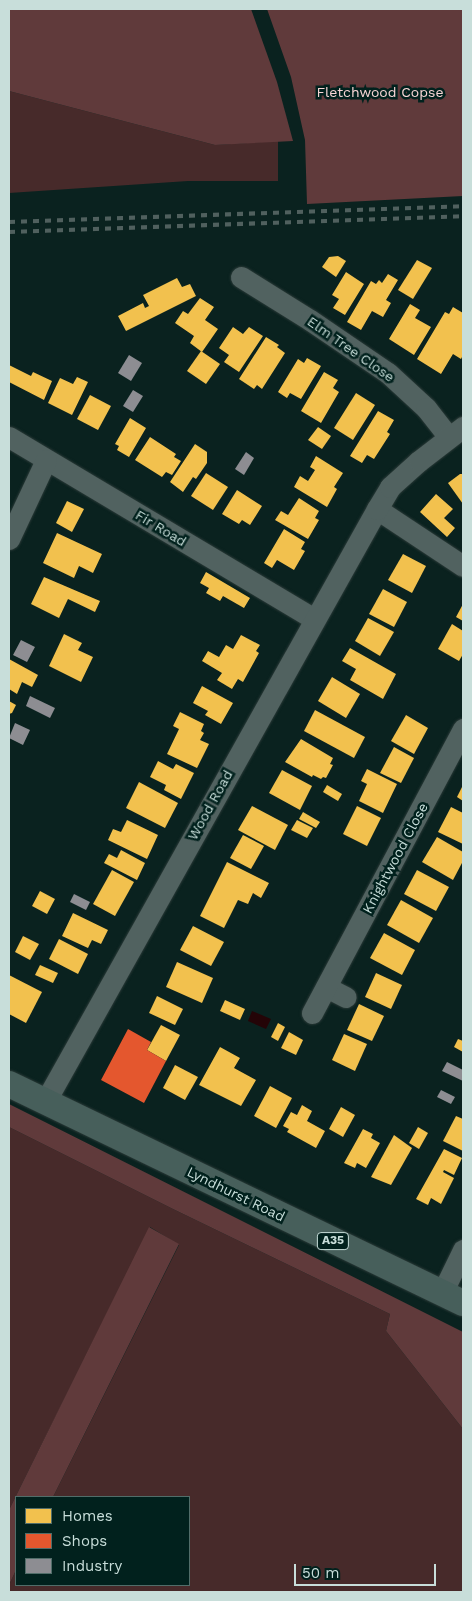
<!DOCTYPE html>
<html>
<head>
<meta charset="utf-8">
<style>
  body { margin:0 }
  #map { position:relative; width:472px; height:1601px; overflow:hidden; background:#0a221f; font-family:"Work Sans",sans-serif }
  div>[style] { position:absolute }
  .green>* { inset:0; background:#472a2a }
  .forest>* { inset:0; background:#603a3b }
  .water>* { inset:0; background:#240407 }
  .homes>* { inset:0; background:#f2c14e }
  .shops>* { inset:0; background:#e4572e }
  .industry>* { inset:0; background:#8d8d92 }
  .roads { filter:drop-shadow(0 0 1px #2b3a38) drop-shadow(0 0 1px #2b3a38) }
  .minor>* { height:21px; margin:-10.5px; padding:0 10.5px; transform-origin:10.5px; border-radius:10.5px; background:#516260 }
  .major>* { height:26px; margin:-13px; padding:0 13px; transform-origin:13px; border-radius:13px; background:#475f5b }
  .rail>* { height:4px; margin-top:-2px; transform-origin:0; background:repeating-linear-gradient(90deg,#50605e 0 6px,transparent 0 12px) }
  span { translate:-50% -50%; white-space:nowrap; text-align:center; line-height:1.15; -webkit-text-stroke:5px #01211d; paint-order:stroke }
  .shield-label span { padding:1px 4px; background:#01211d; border:1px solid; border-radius:4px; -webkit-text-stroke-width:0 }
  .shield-label { font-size:12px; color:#c8deda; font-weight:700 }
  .park-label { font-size:14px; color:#f9d6d6 }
  .street-label { font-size:14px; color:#c8deda }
  .frame { position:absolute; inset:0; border:10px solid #c8deda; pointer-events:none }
  .legend { position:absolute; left:15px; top:1496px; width:175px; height:90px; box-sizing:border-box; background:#01211d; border:1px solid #516d69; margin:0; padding:6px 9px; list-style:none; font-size:15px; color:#c8deda }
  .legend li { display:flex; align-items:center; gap:10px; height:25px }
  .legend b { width:25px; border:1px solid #516d69 }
  .scale { position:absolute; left:294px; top:1564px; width:142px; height:22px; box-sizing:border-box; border:2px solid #c8deda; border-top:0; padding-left:6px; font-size:15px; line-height:18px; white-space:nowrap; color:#c8deda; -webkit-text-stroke:4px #01211d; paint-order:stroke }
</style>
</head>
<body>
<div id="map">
  <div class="green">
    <i style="clip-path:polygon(9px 91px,215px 145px,278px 141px,278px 181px,188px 181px,9px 193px)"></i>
    <i style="clip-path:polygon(9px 1127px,173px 1209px,390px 1314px,386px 1331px,463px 1429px,463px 1592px,9px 1592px,9px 1585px,16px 1570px,16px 1585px,189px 1585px,189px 1497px,53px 1497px,179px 1245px,150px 1227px,9px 1510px)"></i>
  </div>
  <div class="forest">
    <i style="clip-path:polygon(9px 9px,251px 9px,277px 82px,293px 141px,215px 145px,9px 91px)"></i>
    <i style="clip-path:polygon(267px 9px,463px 9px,463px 196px,307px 204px,305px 140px,291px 77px)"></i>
    <i style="clip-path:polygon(9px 1104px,463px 1332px,463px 1429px,386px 1331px,390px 1314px,173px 1209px,9px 1127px)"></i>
    <i style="clip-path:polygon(149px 1227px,179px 1244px,53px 1497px,16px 1497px,16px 1570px,9px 1585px,9px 1510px)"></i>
  </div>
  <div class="water">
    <i style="clip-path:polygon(252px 1011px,271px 1019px,266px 1029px,248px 1021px)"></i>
  </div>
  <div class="homes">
    <i style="clip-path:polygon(338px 256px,346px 261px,336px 277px,322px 267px,329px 257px)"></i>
    <i style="clip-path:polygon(417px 260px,432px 268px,413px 299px,398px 290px)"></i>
    <i style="clip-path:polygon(346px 272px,364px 284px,345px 315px,333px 308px,339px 299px,332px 295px)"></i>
    <i style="clip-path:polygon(388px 274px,398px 280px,386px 300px,391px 303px,383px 317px,372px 311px,361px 330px,347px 322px,371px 281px,376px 284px,379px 280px,382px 283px)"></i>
    <i style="clip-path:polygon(177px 278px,182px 287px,190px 284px,196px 296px,126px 331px,118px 316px,143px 303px,145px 308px,149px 306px,143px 295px)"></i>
    <i style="clip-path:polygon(200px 298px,214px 307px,205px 320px,218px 329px,202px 352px,190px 343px,194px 336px,175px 323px,183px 311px,188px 314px)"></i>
    <i style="clip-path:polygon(410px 304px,420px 310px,415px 318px,431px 327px,414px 355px,389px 339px)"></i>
    <i style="clip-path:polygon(453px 307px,463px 313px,463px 355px,461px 359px,453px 354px,441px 374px,417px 359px,445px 312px,449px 314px)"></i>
    <i style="clip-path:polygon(233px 327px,243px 334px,249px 327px,263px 336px,239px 372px,224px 362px,229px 355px,219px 348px)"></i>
    <i style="clip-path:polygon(266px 337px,279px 345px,277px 347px,285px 353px,262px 389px,257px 385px,254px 389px,239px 379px)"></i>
    <i style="clip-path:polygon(201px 351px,220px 364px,206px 384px,187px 371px)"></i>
    <i style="clip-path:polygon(307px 358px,321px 366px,301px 399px,290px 393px,287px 398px,278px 392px,298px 359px,304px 363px)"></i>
    <i style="clip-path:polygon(9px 365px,31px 376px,33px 372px,52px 381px,44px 400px,9px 382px)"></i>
    <i style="clip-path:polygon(324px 372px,338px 380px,333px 388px,339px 392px,321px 423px,301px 411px)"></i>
    <i style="clip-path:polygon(77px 377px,88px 382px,72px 415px,48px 403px,60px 378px,73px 384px)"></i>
    <i style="clip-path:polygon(356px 393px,375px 405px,353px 440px,334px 428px)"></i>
    <i style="clip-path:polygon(90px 395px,111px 406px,98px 430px,77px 419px)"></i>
    <i style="clip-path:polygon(378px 411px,394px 420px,387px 432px,390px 434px,374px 459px,367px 455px,362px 463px,350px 456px)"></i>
    <i style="clip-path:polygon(130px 418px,146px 428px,129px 457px,117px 450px,119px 446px,115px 444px)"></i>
    <i style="clip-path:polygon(318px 427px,331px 436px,322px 449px,308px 440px)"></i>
    <i style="clip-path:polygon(150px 437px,176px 454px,174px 457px,181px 461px,172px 475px,166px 472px,162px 477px,135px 460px)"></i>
    <i style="clip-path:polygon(195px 444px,207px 452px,207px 463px,196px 479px,193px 477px,183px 492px,170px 482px)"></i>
    <i style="clip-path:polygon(316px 456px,343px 473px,334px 487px,337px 489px,327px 507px,294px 487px,300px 476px,308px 481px,315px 470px,310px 467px)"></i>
    <i style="clip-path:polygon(206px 473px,228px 487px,213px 510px,191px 496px)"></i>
    <i style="clip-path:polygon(460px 474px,463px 474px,463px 504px,448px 483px)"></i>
    <i style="clip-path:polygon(237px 490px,262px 506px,250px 525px,242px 520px,239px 524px,222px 514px)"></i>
    <i style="clip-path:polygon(436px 494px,453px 509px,444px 518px,455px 528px,447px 537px,420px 512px)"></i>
    <i style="clip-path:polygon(299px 498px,319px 511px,315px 518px,319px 520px,308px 539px,275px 520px,281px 511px,288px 515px)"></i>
    <i style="clip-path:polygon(67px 501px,84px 509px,72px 532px,56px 523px)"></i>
    <i style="clip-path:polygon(284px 529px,305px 542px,301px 549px,305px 551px,294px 570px,277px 560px,272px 568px,264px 563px)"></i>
    <i style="clip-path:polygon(57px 533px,102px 554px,93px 573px,79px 566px,74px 578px,43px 563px)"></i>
    <i style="clip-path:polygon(403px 554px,426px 566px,412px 593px,388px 580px)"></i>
    <i style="clip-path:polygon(206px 572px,250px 598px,244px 608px,223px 596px,220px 601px,206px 593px,209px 588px,200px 583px)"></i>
    <i style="clip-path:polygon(44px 577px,100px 601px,95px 612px,68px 599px,59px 618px,31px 604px)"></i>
    <i style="clip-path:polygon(383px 589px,407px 602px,394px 627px,369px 614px)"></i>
    <i style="clip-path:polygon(463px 604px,463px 621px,456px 617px)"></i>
    <i style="clip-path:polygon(368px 618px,394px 632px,380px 656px,355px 641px)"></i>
    <i style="clip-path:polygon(452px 624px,463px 631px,463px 654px,459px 661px,438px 649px)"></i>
    <i style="clip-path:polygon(64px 634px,82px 643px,78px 650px,93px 657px,81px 682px,49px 666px)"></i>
    <i style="clip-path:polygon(241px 635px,260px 645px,256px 651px,259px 653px,243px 682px,238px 679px,232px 689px,217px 680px,222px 673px,202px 661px,208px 651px,219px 657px,226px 645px,233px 649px)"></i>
    <i style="clip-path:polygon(350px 648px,396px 674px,383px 699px,350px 680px,356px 669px,342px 661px)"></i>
    <i style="clip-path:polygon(9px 659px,38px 675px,32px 687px,22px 682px,17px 694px,9px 689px)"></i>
    <i style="clip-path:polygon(332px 677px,360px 694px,346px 718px,318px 701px)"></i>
    <i style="clip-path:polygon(202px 686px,233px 703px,221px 724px,205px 715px,208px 711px,193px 703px)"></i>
    <i style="clip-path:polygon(9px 701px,16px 705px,12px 713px,9px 714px)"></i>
    <i style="clip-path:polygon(315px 710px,365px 737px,354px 758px,304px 731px)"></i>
    <i style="clip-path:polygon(180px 712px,204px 724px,201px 731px,204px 733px,200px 740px,209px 744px,197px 768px,167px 754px,179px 729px,173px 726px)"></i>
    <i style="clip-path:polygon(406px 715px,428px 728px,414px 754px,391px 741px)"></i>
    <i style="clip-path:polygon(301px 739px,333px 758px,330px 764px,333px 765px,326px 778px,323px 777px,321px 779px,313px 775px,312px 777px,285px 762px)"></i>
    <i style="clip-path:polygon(394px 747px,414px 758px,401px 783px,380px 773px)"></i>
    <i style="clip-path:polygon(158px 761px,173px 769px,176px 764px,194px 773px,181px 799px,164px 790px,166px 785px,150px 777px)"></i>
    <i style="clip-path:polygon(367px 769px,397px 784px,383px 813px,359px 801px,367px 784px,361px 781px)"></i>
    <i style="clip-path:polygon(282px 770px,312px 786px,300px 810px,269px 793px)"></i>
    <i style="clip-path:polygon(139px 782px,178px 803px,165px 828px,126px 808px)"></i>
    <i style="clip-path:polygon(327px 785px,342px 794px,338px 801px,323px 792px)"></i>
    <i style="clip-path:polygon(463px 785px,463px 801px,457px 797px)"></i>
    <i style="clip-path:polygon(252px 806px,288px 825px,275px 850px,238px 830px)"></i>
    <i style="clip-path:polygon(357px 806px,381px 818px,367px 846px,343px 834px)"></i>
    <i style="clip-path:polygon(451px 807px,463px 813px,463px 844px,438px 832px)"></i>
    <i style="clip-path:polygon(303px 812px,320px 822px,316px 828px,299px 819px)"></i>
    <i style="clip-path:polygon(127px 820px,158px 835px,147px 859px,108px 840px,113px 829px,121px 832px)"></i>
    <i style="clip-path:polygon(297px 820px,313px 828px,307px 838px,291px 830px)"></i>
    <i style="clip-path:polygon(243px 835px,264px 846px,251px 869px,230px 858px)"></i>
    <i style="clip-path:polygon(437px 837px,463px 852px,463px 861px,453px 880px,422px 862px)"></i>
    <i style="clip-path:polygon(121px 850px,145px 863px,137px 880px,104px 863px,109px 854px,117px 858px)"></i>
    <i style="clip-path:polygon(227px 862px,269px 883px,261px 898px,253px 893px,248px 904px,238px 900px,224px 928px,200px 916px)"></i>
    <i style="clip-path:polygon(112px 870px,134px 882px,115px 916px,93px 904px)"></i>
    <i style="clip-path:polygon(417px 870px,449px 887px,436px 911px,404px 894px)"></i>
    <i style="clip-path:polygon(40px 891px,55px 899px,47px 914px,32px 906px)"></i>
    <i style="clip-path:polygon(401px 900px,433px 918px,419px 943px,387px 925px)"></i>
    <i style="clip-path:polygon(73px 913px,108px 930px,101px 944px,92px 940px,88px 948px,62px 936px)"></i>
    <i style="clip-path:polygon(193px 926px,224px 942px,211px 966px,180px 950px)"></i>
    <i style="clip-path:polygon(384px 933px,415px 950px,402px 975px,370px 958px)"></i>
    <i style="clip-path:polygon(23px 936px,39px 944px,30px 960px,15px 952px)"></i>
    <i style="clip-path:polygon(59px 939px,88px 954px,78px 974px,49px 959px)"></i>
    <i style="clip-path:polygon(177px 962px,213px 978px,202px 1003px,166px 987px)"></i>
    <i style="clip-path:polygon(40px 965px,58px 973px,53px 983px,35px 975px)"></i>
    <i style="clip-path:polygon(376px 973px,402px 985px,391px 1009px,365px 997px)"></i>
    <i style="clip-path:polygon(9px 975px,42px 992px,26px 1023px,9px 1014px)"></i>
    <i style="clip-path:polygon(157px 996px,183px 1009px,175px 1025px,149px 1013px)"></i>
    <i style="clip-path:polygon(225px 1000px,245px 1009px,240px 1020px,220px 1011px)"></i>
    <i style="clip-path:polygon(359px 1004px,384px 1016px,372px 1041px,347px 1030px)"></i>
    <i style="clip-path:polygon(278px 1023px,285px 1027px,278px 1041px,271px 1037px)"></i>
    <i style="clip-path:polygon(161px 1025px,180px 1035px,166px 1061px,147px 1050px)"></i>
    <i style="clip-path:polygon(289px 1032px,303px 1040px,296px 1055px,281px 1048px)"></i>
    <i style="clip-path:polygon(344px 1034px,367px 1044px,355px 1071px,332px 1060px)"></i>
    <i style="clip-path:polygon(458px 1039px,463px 1041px,463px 1052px,454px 1047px)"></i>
    <i style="clip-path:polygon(220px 1047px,240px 1058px,234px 1068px,256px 1080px,241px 1106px,199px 1085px)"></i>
    <i style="clip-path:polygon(175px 1065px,198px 1077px,185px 1100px,163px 1088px)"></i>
    <i style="clip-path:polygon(270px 1086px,292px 1098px,276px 1128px,254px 1116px)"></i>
    <i style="clip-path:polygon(302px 1105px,312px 1111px,307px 1121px,325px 1131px,316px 1148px,287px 1132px,289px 1129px,283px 1126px,291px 1112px,297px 1115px)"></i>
    <i style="clip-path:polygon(341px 1107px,355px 1115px,343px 1137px,329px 1129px)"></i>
    <i style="clip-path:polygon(456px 1116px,463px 1119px,463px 1151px,443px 1141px)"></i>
    <i style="clip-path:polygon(418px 1127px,428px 1133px,419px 1149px,409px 1143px)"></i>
    <i style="clip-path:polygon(363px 1129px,373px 1134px,371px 1138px,380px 1143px,366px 1168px,357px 1163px,355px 1168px,344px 1163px)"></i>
    <i style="clip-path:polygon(394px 1135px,412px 1148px,391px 1185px,371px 1177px)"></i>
    <i style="clip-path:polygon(444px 1149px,462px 1158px,454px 1175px,444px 1170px,443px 1172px,454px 1178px,441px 1204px,431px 1198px,428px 1205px,416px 1199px)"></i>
  </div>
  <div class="shops">
    <i style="clip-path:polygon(128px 1029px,151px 1042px,147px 1050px,166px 1061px,144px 1103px,101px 1080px)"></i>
  </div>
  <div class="industry">
    <i style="clip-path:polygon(129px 355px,142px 363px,131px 381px,118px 373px)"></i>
    <i style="clip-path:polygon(133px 390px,143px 396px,133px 412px,123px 406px)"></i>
    <i style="clip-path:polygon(246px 452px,254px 458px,244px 475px,235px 469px)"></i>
    <i style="clip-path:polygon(21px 640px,35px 647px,27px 662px,13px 655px)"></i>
    <i style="clip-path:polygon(30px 696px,55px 708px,50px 718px,26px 706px)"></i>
    <i style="clip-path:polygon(15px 723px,30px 730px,23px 745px,9px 738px)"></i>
    <i style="clip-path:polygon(74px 894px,90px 902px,86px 910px,70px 902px)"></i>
    <i style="clip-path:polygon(447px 1062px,463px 1070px,463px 1081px,442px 1071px)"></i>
    <i style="clip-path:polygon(441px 1090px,455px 1097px,451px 1104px,437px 1097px)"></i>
  </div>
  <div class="roads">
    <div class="minor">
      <i style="left:241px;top:277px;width:81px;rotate:31.9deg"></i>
      <i style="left:310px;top:320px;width:94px;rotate:34.2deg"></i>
      <i style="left:388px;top:373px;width:52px;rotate:42.6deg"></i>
      <i style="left:426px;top:408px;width:37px;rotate:52deg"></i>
      <i style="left:9px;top:437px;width:355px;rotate:30.8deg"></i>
      <i style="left:377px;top:509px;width:103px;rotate:33.5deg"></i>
      <i style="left:9px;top:539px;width:87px;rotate:-64.9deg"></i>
      <i style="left:326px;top:987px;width:22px;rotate:27deg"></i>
      <i style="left:312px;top:1013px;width:322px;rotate:-62deg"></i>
      <i style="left:45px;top:1102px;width:680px;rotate:-60.76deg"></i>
      <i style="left:377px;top:509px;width:26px;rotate:-59deg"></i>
      <i style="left:390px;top:487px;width:39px;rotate:-42deg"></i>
      <i style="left:419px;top:461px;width:56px;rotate:-37.7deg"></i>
      <i style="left:442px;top:1293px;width:48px;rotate:-64deg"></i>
    </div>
    <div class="major">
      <i style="left:9px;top:1084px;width:504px;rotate:25.75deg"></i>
    </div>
  </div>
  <div class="rail">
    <i style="left:9px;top:222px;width:454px;rotate:-2deg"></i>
    <i style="left:9px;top:232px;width:454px;rotate:-2deg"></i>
  </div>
  <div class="shield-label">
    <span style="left:333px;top:1241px">A35</span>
  </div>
  <div class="park-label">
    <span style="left:380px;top:92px">Fletchwood Copse</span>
  </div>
  <div class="street-label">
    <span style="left:351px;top:349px;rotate:35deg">Elm Tree Close</span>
    <span style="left:161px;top:528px;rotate:31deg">Fir Road</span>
    <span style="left:210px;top:805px;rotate:-61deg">Wood Road</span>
    <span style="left:395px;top:858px;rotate:-62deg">Knightwood Close</span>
    <span style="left:236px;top:1194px;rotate:26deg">Lyndhurst Road</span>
  </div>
  <div class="frame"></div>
  <ul class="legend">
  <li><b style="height:14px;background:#f2c14e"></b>Homes</li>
  <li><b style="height:14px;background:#e4572e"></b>Shops</li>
  <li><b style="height:14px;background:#8d8d92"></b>Industry</li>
  </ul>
  <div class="scale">50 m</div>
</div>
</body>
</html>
